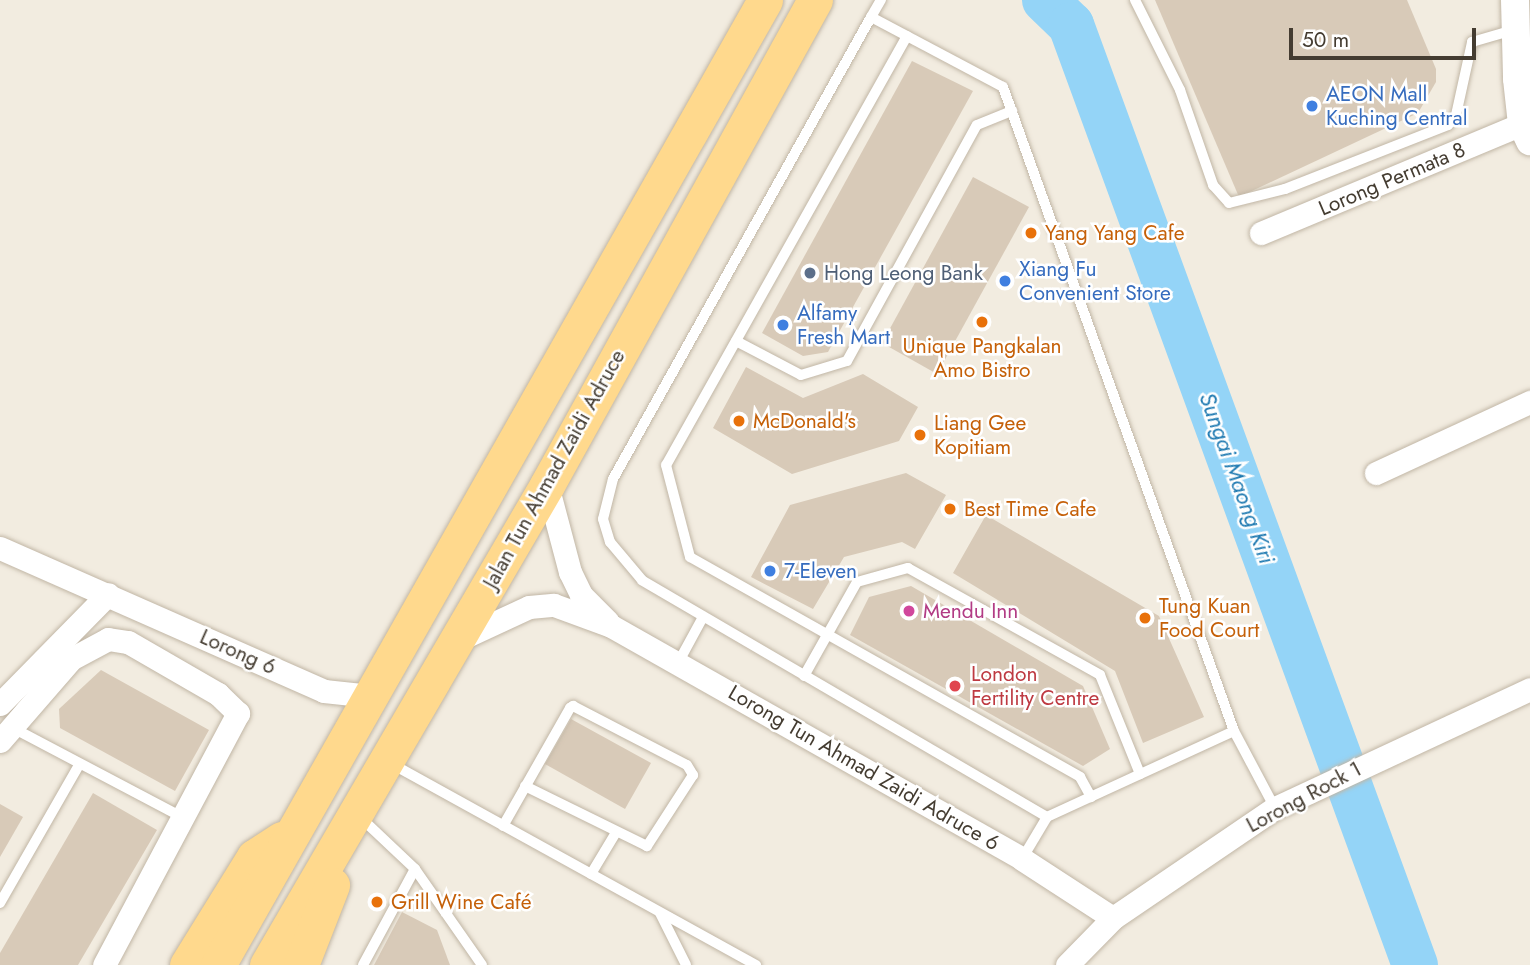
<!DOCTYPE html>
<html>
<head>
<meta charset="utf-8">
<style>
  body { margin:0 }
  #map { position:relative; width:1530px; height:965px; overflow:hidden; background:#f2ece0; font-family:Jost,sans-serif }
  div>[style] { position:absolute }
  .river>* { height:46px; margin:-23px; padding:0 23px; transform-origin:23px; border-radius:23px; background:#94d4f7 }
  .building>* { inset:0; background:#d8cab8 }
  .roads { filter:drop-shadow(0 0 2px #c1b6a5) drop-shadow(0 0 2px #c1b6a5) }
  .service>* { height:10px; margin:-5px; padding:0 5px; transform-origin:5px; border-radius:5px; background:#fff }
  .minor>* { height:23px; margin:-11.5px; padding:0 11.5px; transform-origin:11.5px; border-radius:11.5px; background:#fff }
  .tertiary>* { height:28px; margin:-14px; padding:0 14px; transform-origin:14px; border-radius:14px; background:#fff }
  .primary>* { height:35px; margin:-17.5px; padding:0 17.5px; transform-origin:17.5px; border-radius:17.5px; background:#ffd98d }
  .dots>* { width:19px; height:19px; translate:-50% -50%; box-sizing:border-box; border:4px solid #fff; border-radius:50% }
  span { translate:-50% -50%; white-space:nowrap; text-align:center; line-height:1.15; -webkit-text-stroke:5px #fff; paint-order:stroke }
  .shop-label { font-size:21px; color:#366cbe }
  .left { translate:0 -50%; text-align:left }
  .street-label { font-size:21px; color:#443c31 }
  .food-label { font-size:21px; color:#c56008 }
  .service-label { font-size:21px; color:#4e5e75 }
  .hotel-label { font-size:21px; color:#b23c85 }
  .health-label { font-size:21px; color:#be3a42 }
  .water-label { font-size:23px; color:#1f7ab1; font-style:italic }
  .scale { position:absolute; left:1289px; top:28px; width:187px; height:32px; box-sizing:border-box; border:4px solid #443c31; border-top:0; padding-left:9px; font-size:21px; line-height:24px; white-space:nowrap; color:#443c31; -webkit-text-stroke:5px #fff; paint-order:stroke }
</style>
</head>
<body>
<div id="map">
  <div class="river">
    <i style="left:1045px;top:0;width:36px;rotate:44deg"></i>
    <i style="left:1071px;top:25px;width:1001px;rotate:69.9deg"></i>
  </div>
  <div class="building">
    <i style="clip-path:polygon(1155px 0,1407px 0,1436px 69px,1436px 82px,1418px 113px,1239px 197px)"></i>
    <i style="clip-path:polygon(912px 61px,973px 91px,828px 352px,803px 356px,762px 333px)"></i>
    <i style="clip-path:polygon(973px 177px,1029px 207px,937px 374px,882px 343px)"></i>
    <i style="clip-path:polygon(746px 367px,803px 398px,863px 374px,918px 407px,899px 441px,792px 474px,713px 428px)"></i>
    <i style="clip-path:polygon(906px 473px,946px 495px,915px 549px,902px 542px,844px 557px,813px 609px,751px 577px,790px 505px)"></i>
    <i style="clip-path:polygon(986px 515px,1159px 616px,1204px 717px,1143px 743px,1115px 671px,953px 573px)"></i>
    <i style="clip-path:polygon(911px 586px,1083px 686px,1110px 749px,1083px 766px,850px 635px,869px 597px)"></i>
    <i style="clip-path:polygon(101px 670px,209px 730px,175px 791px,60px 728px,59px 709px)"></i>
    <i style="clip-path:polygon(571px 719px,651px 763px,625px 809px,545px 764px)"></i>
    <i style="clip-path:polygon(93px 793px,157px 830px,78px 965px,0 965px,0 953px)"></i>
    <i style="clip-path:polygon(0 804px,23px 817px,0 857px)"></i>
    <i style="clip-path:polygon(402px 912px,437px 930px,450px 965px,374px 965px)"></i>
  </div>
  <div class="roads">
    <div class="service">
      <i style="left:1135px;top:0;width:101px;rotate:63.4deg"></i>
      <i style="left:1180px;top:90px;width:101px;rotate:70.8deg"></i>
      <i style="left:1213px;top:185px;width:24px;rotate:48deg"></i>
      <i style="left:1229px;top:203px;width:58px;rotate:-14deg"></i>
      <i style="left:1285px;top:189px;width:175px;rotate:-21.4deg"></i>
      <i style="left:1448px;top:125px;width:13px;rotate:-51deg"></i>
      <i style="left:1456px;top:115px;width:75px;rotate:-77.6deg"></i>
      <i style="left:1472px;top:42px;width:43px;rotate:-16.3deg"></i>
      <i style="left:871px;top:17px;width:20px;rotate:-60deg"></i>
      <i style="left:907px;top:36px;width:492px;rotate:119.3deg"></i>
      <i style="left:666px;top:465px;width:95px;rotate:75.4deg"></i>
      <i style="left:690px;top:557px;width:448px;rotate:29.4deg"></i>
      <i style="left:1080px;top:777px;width:23px;rotate:61deg"></i>
      <i style="left:736px;top:341px;width:73px;rotate:27.6deg"></i>
      <i style="left:801px;top:375px;width:48px;rotate:-16.9deg"></i>
      <i style="left:847px;top:361px;width:269px;rotate:-61.2deg"></i>
      <i style="left:977px;top:125px;width:38px;rotate:-22deg"></i>
      <i style="left:678px;top:663px;width:52px;rotate:-61.5deg"></i>
      <i style="left:804px;top:676px;width:108px;rotate:-60.6deg"></i>
      <i style="left:857px;top:582px;width:53px;rotate:-15.4deg"></i>
      <i style="left:908px;top:568px;width:220px;rotate:29.1deg"></i>
      <i style="left:1100px;top:675px;width:107px;rotate:68deg"></i>
      <i style="left:13px;top:728px;width:193px;rotate:27.8deg"></i>
      <i style="left:1234px;top:731px;width:206px;rotate:155.3deg"></i>
      <i style="left:1047px;top:817px;width:469px;rotate:-149.7deg"></i>
      <i style="left:642px;top:580px;width:50px;rotate:-130.1deg"></i>
      <i style="left:610px;top:542px;width:24px;rotate:-107deg"></i>
      <i style="left:603px;top:519px;width:41px;rotate:-76deg"></i>
      <i style="left:613px;top:479px;width:529px;rotate:-60.82deg"></i>
      <i style="left:871px;top:17px;width:149px;rotate:27.9deg"></i>
      <i style="left:1003px;top:87px;width:684px;rotate:70.27deg"></i>
      <i style="left:1234px;top:731px;width:87px;rotate:62deg"></i>
      <i style="left:392px;top:764px;width:416px;rotate:28.9deg"></i>
      <i style="left:360px;top:817px;width:76px;rotate:43.4deg"></i>
      <i style="left:415px;top:869px;width:117px;rotate:55.1deg"></i>
      <i style="left:503px;top:826px;width:136px;rotate:-60.4deg"></i>
      <i style="left:570px;top:708px;width:4px;rotate:-34deg"></i>
      <i style="left:573px;top:706px;width:128px;rotate:27.4deg"></i>
      <i style="left:687px;top:765px;width:12px;rotate:59deg"></i>
      <i style="left:693px;top:775px;width:85px;rotate:122.9deg"></i>
      <i style="left:647px;top:846px;width:136px;rotate:-153.8deg"></i>
      <i style="left:1022px;top:859px;width:49px;rotate:-59.2deg"></i>
      <i style="left:591px;top:874px;width:47px;rotate:-59deg"></i>
      <i style="left:0;top:903px;width:159px;rotate:-60.2deg"></i>
      <i style="left:660px;top:913px;width:58px;rotate:63.4deg"></i>
      <i style="left:363px;top:965px;width:109px;rotate:-61.6deg"></i>
    </div>
    <div class="minor">
      <i style="left:1261px;top:233px;width:283px;rotate:-22.7deg"></i>
      <i style="left:1376px;top:473px;width:170px;rotate:-24.8deg"></i>
      <i style="left:547px;top:485px;width:90px;rotate:75.2deg"></i>
      <i style="left:570px;top:572px;width:25px;rotate:64deg"></i>
      <i style="left:581px;top:595px;width:37px;rotate:45deg"></i>
      <i style="left:0;top:548px;width:354px;rotate:23.8deg"></i>
      <i style="left:324px;top:691px;width:47px;rotate:6.1deg"></i>
      <i style="left:460px;top:639px;width:76px;rotate:-24.9deg"></i>
      <i style="left:529px;top:607px;width:25px;rotate:-5deg"></i>
      <i style="left:554px;top:605px;width:61px;rotate:20.2deg"></i>
      <i style="left:611px;top:626px;width:472px;rotate:29.5deg"></i>
      <i style="left:1022px;top:859px;width:108px;rotate:33deg"></i>
      <i style="left:0;top:704px;width:154px;rotate:-45.5deg"></i>
      <i style="left:0;top:741px;width:108px;rotate:-49.1deg"></i>
      <i style="left:71px;top:659px;width:42px;rotate:-28.4deg"></i>
      <i style="left:108px;top:639px;width:20px;rotate:9deg"></i>
      <i style="left:128px;top:642px;width:104px;rotate:30deg"></i>
      <i style="left:218px;top:694px;width:28px;rotate:44deg"></i>
      <i style="left:238px;top:713px;width:285px;rotate:118deg"></i>
      <i style="left:1067px;top:965px;width:66px;rotate:-45.6deg"></i>
      <i style="left:1113px;top:918px;width:196px;rotate:-34.2deg"></i>
      <i style="left:1275px;top:808px;width:281px;rotate:-25deg"></i>
    </div>
    <div class="tertiary">
      <i style="left:1515px;top:0;width:79px;rotate:88.5deg"></i>
      <i style="left:1517px;top:79px;width:45px;rotate:83.7deg"></i>
      <i style="left:1522px;top:124px;width:19px;rotate:65deg"></i>
    </div>
    <div class="primary">
      <i style="left:187px;top:965px;width:127px;rotate:-58.2deg"></i>
      <i style="left:254px;top:857px;width:33px;rotate:-33deg"></i>
      <i style="left:218px;top:965px;width:1109px;rotate:-60.45deg"></i>
      <i style="left:267px;top:965px;width:556px;rotate:-59.74deg"></i>
      <i style="left:547px;top:485px;width:554px;rotate:-61.08deg"></i>
      <i style="left:301px;top:965px;width:86px;rotate:-68.8deg"></i>
    </div>
  </div>
  <div class="dots">
    <i style="left:1312px;top:106px;background:#3f7fe0"></i>
    <i style="left:1031px;top:233px;background:#e8710a"></i>
    <i style="left:810px;top:273px;background:#5c6f8a"></i>
    <i style="left:1005px;top:281px;background:#3f7fe0"></i>
    <i style="left:982px;top:322px;background:#e8710a"></i>
    <i style="left:783px;top:325px;background:#3f7fe0"></i>
    <i style="left:739px;top:421px;background:#e8710a"></i>
    <i style="left:920px;top:435px;background:#e8710a"></i>
    <i style="left:950px;top:509px;background:#e8710a"></i>
    <i style="left:770px;top:571px;background:#3f7fe0"></i>
    <i style="left:909px;top:611px;background:#d1479c"></i>
    <i style="left:1145px;top:618px;background:#e8710a"></i>
    <i style="left:955px;top:686px;background:#e0444e"></i>
    <i style="left:377px;top:902px;background:#e8710a"></i>
  </div>
  <div class="shop-label">
    <span class="left" style="left:1326px;top:106px">AEON Mall<br>Kuching Central</span>
    <span class="left" style="left:1019px;top:281px">Xiang Fu<br>Convenient Store</span>
    <span class="left" style="left:797px;top:325px">Alfamy<br>Fresh Mart</span>
    <span class="left" style="left:784px;top:571px">7-Eleven</span>
  </div>
  <div class="street-label">
    <span style="left:1392px;top:179px;rotate:-23deg">Lorong Permata 8</span>
    <span style="left:554px;top:469px;rotate:-61deg">Jalan Tun Ahmad Zaidi Adruce</span>
    <span style="left:238px;top:652px;rotate:24deg">Lorong 6</span>
    <span style="left:864px;top:768px;rotate:30deg">Lorong Tun Ahmad Zaidi Adruce 6</span>
    <span style="left:1304px;top:797px;rotate:-28deg">Lorong Rock 1</span>
  </div>
  <div class="food-label">
    <span class="left" style="left:1045px;top:233px">Yang Yang Cafe</span>
    <span style="left:982px;top:358px">Unique Pangkalan<br>Amo Bistro</span>
    <span class="left" style="left:753px;top:421px">McDonald's</span>
    <span class="left" style="left:934px;top:435px">Liang Gee<br>Kopitiam</span>
    <span class="left" style="left:964px;top:509px">Best Time Cafe</span>
    <span class="left" style="left:1159px;top:618px">Tung Kuan<br>Food Court</span>
    <span class="left" style="left:391px;top:902px">Grill Wine Café</span>
  </div>
  <div class="service-label">
    <span class="left" style="left:824px;top:273px">Hong Leong Bank</span>
  </div>
  <div class="hotel-label">
    <span class="left" style="left:923px;top:611px">Mendu Inn</span>
  </div>
  <div class="health-label">
    <span class="left" style="left:971px;top:686px">London<br>Fertility Centre</span>
  </div>
  <div class="water-label">
    <span style="left:1237px;top:478px;rotate:70deg">Sungai Maong Kiri</span>
  </div>
  <div class="scale">50 m</div>
</div>
</body>
</html>
